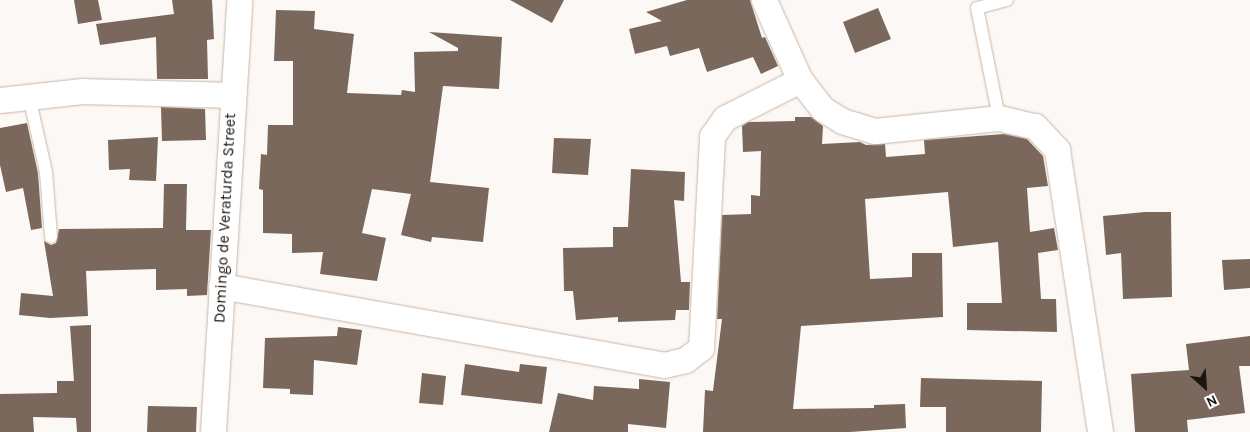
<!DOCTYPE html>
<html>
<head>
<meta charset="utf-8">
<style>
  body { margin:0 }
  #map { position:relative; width:1250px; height:432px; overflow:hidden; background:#fcf8f5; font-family:Karla,sans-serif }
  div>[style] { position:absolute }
  .building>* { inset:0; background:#79685b }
  .roads { filter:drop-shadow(0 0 1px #c8b6a7) drop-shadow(0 0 1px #c8b6a7) }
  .lane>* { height:12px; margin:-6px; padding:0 6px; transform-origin:6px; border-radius:6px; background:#fff }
  .street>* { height:25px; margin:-12.5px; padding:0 12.5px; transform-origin:12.5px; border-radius:12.5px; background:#fff }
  span { translate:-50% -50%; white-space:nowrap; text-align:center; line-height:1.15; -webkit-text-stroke:5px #fff; paint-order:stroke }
  .street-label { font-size:16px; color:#1c1510 }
  .north { position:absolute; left:1180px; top:362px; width:50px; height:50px; -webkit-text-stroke:4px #fff; paint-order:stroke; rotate:154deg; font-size:14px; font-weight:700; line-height:20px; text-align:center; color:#1c1510 }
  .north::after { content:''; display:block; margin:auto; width:18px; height:22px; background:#1c1510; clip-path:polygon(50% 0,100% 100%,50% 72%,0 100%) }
</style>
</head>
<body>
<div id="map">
  <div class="building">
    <i style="clip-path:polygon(74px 0,98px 0,102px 20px,78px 24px)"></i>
    <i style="clip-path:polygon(172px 0,212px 0,214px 39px,207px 40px,208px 79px,157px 79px,156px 37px,100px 45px,96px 24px,174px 14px)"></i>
    <i style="clip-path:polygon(510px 0,564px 0,552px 23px)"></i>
    <i style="clip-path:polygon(687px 0,750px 0,762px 38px,765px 37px,778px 66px,761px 74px,753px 57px,707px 72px,699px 48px,670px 56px,667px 46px,635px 54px,629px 29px,662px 21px,646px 12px)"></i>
    <i style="clip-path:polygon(878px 8px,891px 39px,855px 53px,843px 22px)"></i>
    <i style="clip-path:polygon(276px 10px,315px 11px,314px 29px,354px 34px,347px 93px,401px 95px,402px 90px,415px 92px,414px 52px,458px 51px,458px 48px,429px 32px,502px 37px,499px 89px,443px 86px,430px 182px,489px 188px,483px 242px,432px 237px,431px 242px,401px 235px,411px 194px,372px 189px,362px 233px,386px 238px,377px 281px,320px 274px,323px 252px,292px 253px,292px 234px,263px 233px,263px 190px,259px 189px,261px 154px,267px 155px,268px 125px,293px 125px,293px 61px,274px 61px)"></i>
    <i style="clip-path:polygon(161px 107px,205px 109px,206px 140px,162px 141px)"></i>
    <i style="clip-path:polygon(795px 117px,811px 117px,823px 126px,822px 144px,860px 142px,866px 145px,885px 144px,886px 157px,925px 154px,924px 140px,1004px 134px,1027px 139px,1043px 156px,1048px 186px,1027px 188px,1030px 232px,1054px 228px,1058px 250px,1038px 253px,1041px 299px,1056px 299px,1057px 332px,967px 330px,967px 303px,1002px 303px,998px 242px,953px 247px,948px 192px,865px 199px,870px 279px,912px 277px,912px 253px,942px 253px,943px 317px,801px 326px,793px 409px,874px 408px,874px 405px,905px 404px,906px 428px,850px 432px,703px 432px,705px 390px,713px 391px,722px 319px,717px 319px,722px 215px,751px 214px,751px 195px,760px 196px,761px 151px,743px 152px,742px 126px,748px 122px,795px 121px)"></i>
    <i style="clip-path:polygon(27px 123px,38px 173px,42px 228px,31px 230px,23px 188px,6px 192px,0 165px,0 128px)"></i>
    <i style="clip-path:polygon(158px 137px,156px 181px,129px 180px,130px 169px,109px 170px,108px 140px)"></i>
    <i style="clip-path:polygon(554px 138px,591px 139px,588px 175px,552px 173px)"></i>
    <i style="clip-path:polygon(631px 169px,685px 172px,684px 201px,674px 200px,681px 282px,690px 282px,689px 310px,676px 310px,675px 320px,618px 322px,618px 317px,576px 320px,573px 291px,564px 291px,563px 248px,613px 247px,613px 227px,628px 227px)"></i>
    <i style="clip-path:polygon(164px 184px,187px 184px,186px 230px,211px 230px,207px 295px,187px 296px,187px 289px,156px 290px,156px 269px,86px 271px,88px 316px,50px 318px,19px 315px,21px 293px,53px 296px,44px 241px,51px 245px,56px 243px,59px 229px,163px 228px)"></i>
    <i style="clip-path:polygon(1145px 212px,1171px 212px,1172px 297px,1123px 299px,1121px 253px,1106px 255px,1103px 216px)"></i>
    <i style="clip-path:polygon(1250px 259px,1250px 288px,1224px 290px,1222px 260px)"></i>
    <i style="clip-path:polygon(91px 325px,91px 432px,77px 432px,76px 418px,33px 417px,34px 432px,0 432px,0 394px,57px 393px,57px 381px,74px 381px,70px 326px)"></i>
    <i style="clip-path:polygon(338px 327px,362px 330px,357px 365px,314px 360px,313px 395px,290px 394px,290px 389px,263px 388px,265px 338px,337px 336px)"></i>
    <i style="clip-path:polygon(1250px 336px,1250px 366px,1239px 366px,1245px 413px,1187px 420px,1188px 432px,1135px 432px,1131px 374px,1189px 370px,1186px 344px)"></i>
    <i style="clip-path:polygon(465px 364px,519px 372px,520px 364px,547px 367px,542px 404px,461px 395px)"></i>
    <i style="clip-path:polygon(422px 373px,446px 376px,443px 405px,419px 403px)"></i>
    <i style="clip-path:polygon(921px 378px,1042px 381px,1041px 432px,946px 432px,946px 407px,920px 407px)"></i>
    <i style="clip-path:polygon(639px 379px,670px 382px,666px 428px,628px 424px,628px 432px,549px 432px,558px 393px,593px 400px,594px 386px,639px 389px)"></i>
    <i style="clip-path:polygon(148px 406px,197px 407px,196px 432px,147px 432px)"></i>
  </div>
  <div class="roads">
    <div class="lane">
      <i style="left:29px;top:96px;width:78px;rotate:77.4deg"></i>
      <i style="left:46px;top:172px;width:65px;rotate:85.6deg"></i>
      <i style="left:999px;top:118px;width:112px;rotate:-101.3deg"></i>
      <i style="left:977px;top:8px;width:31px;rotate:-15deg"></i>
    </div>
    <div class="street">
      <i style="left:764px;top:0;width:88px;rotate:65.8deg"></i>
      <i style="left:800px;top:80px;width:37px;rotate:52deg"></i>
      <i style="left:823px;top:109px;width:22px;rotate:32deg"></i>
      <i style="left:842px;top:121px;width:34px;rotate:17deg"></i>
      <i style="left:875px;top:131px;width:125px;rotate:-6deg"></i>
      <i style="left:999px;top:118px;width:37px;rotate:13deg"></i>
      <i style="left:1035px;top:126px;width:33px;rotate:47deg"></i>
      <i style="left:1057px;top:150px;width:285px;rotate:81.3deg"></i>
      <i style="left:0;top:100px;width:83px;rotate:-6.2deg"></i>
      <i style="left:83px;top:91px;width:150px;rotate:1.5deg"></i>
      <i style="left:221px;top:286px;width:450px;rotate:10.1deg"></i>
      <i style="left:664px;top:365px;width:22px;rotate:-13deg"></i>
      <i style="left:685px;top:360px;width:20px;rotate:-37deg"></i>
      <i style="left:701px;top:348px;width:212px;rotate:-87deg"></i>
      <i style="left:712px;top:136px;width:22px;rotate:-54deg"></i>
      <i style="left:725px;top:118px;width:84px;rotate:-26.9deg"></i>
      <i style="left:213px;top:432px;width:430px;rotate:-86.5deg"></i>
    </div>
  </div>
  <div class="street-label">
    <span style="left:225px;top:218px;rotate:-87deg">Domingo de Veraturda Street</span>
  </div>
  <div class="north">N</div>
</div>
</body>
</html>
